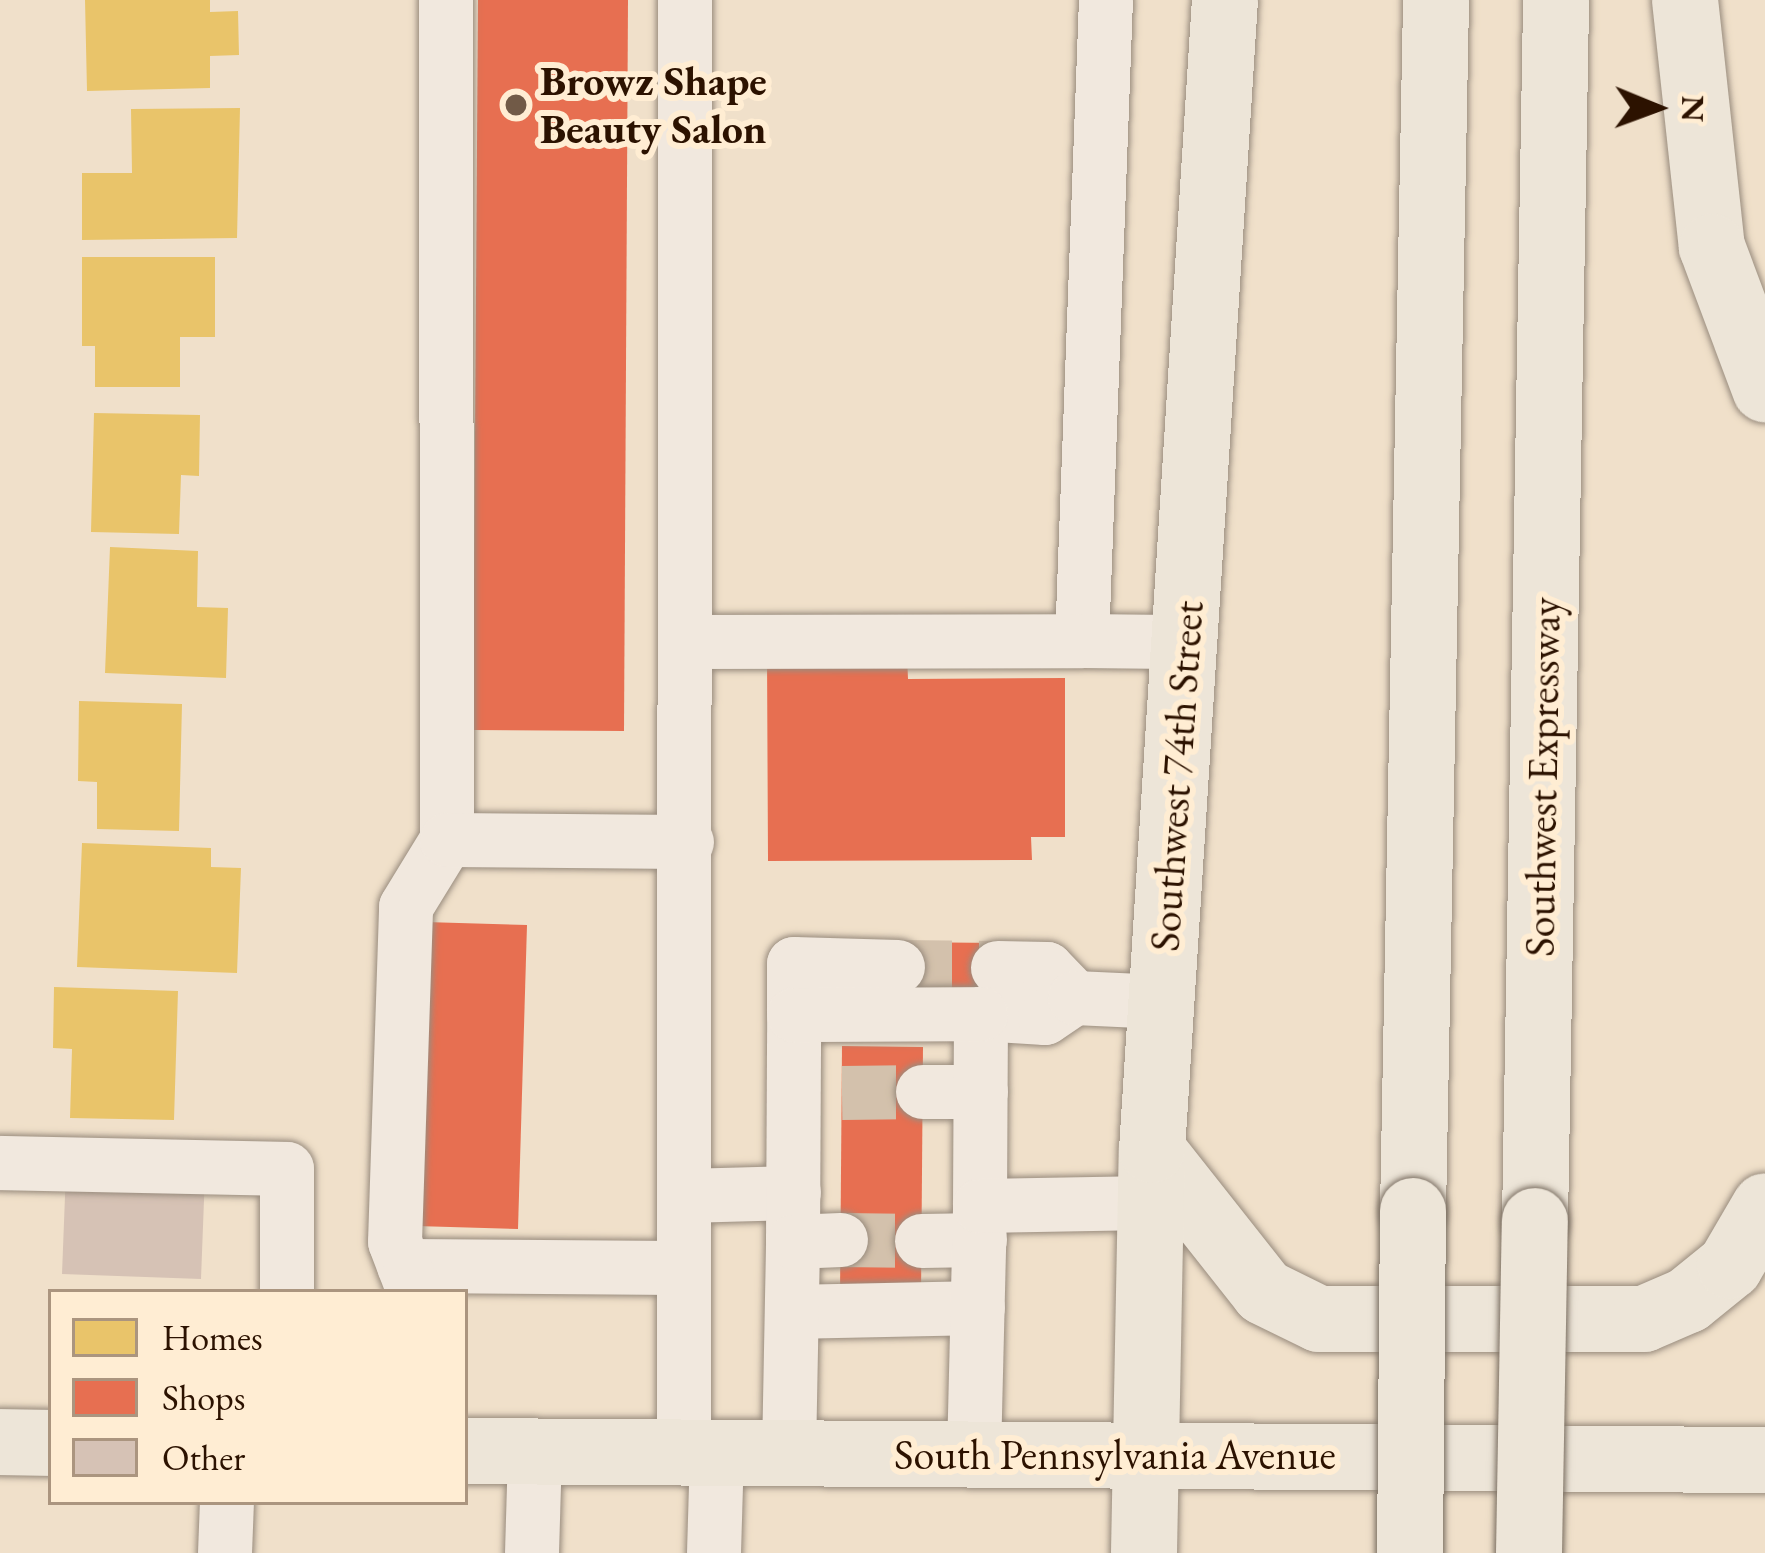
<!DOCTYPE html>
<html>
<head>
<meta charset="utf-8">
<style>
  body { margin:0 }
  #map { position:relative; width:1765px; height:1553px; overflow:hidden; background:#f0e0ca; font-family:"EB Garamond",serif }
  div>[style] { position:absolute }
  .homes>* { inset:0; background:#e9c46a }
  .shops>* { inset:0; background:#e76f51 }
  .building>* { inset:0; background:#d6c2b5 }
  .minor-tunnel>* { height:54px; margin-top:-27px; transform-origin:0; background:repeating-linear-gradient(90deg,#d3c1ac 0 54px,transparent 0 81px) }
  .roads { filter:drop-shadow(0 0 3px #998c7e) drop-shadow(0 0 3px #998c7e) }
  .minor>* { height:54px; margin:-27px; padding:0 27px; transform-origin:27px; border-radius:27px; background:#f1e8de }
  .major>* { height:66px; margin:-33px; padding:0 33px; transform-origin:33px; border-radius:33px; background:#ede5d8 }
  .highway>* { height:66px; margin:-33px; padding:0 33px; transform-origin:33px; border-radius:33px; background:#ede5d8 }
  .bridges { filter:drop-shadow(0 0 3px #7c7063) drop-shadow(0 0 3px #7c7063) }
  .highway-bridge>* { height:66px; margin:-33px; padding:0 33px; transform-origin:33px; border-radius:33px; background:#ede5d8 }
  .dots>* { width:33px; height:33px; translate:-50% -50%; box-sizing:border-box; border:6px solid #ffedd3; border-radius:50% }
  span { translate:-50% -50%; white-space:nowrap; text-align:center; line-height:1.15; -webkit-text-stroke:12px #ffedd3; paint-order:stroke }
  .poi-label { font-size:42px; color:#2c1200; font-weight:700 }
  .left { translate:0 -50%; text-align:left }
  .street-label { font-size:42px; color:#2c1200 }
  .legend { position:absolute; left:48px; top:1289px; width:420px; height:216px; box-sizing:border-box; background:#ffedd3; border:3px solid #ab957f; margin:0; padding:15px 21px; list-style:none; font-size:36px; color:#2c1200 }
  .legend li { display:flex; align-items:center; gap:24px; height:60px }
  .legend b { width:60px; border:3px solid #ab957f }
  .north { position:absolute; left:1597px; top:48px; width:120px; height:120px; -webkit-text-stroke:9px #ffedd3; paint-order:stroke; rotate:91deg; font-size:33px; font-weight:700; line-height:48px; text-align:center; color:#2c1200 }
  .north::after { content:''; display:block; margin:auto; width:42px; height:54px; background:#2c1200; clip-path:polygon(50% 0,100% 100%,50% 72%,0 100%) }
</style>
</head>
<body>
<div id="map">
  <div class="homes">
    <i style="clip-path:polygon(85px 0,210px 0,210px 12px,238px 11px,239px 55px,210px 56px,210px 88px,87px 91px)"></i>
    <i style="clip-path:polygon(240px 108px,237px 238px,82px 240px,82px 173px,132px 173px,131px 109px)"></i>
    <i style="clip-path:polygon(82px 257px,215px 257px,215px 337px,180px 337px,180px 387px,95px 387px,95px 346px,82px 346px)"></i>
    <i style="clip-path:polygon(94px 413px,200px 415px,199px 476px,181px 475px,179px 534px,91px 532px)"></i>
    <i style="clip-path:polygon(110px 547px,198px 551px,197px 607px,228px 608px,226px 678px,105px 673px)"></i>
    <i style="clip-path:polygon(79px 701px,182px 704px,179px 831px,97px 829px,97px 782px,78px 781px)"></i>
    <i style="clip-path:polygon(82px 843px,211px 848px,211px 867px,241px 868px,237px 973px,77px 967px)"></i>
    <i style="clip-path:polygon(54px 987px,178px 991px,174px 1120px,70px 1118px,72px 1049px,53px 1048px)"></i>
  </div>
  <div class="shops">
    <i style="clip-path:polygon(478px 0,628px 0,624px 731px,473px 730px)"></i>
    <i style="clip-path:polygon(767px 655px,907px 655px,908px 679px,1065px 678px,1065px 837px,1031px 837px,1032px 860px,768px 861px)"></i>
    <i style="clip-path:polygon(425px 922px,527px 925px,518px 1229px,416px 1226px)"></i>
    <i style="clip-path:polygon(898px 942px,998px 943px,998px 995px,897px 993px)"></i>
    <i style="clip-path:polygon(842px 1046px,923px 1047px,921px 1296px,840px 1296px)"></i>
  </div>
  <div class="building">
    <i style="clip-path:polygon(66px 1170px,205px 1174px,201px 1279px,62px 1274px)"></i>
  </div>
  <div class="minor-tunnel">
    <i style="left:898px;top:967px;width:100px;rotate:0.6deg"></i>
    <i style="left:842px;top:1093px;width:81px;rotate:-0.7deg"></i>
    <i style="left:841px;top:1240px;width:81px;rotate:0.7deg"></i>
  </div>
  <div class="roads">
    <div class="minor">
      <i style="left:446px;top:0;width:840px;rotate:89.93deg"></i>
      <i style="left:1106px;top:0;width:641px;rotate:92.14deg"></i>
      <i style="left:1082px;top:641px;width:104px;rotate:0.6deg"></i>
      <i style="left:689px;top:642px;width:393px;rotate:-0.1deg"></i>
      <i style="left:998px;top:968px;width:49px;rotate:1.2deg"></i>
      <i style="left:1047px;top:969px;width:40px;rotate:46deg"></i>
      <i style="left:794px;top:1015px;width:51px;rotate:-90deg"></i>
      <i style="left:794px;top:964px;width:104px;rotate:1.7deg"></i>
      <i style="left:923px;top:1092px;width:58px"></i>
      <i style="left:0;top:1163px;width:287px;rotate:1.2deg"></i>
      <i style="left:287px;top:1169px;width:123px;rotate:90deg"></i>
      <i style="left:685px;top:1196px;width:109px;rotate:-1.6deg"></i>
      <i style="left:980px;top:1206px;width:192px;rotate:-89.7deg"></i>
      <i style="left:981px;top:1014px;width:64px;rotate:3.6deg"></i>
      <i style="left:1045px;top:1018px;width:36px;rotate:-34deg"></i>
      <i style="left:1075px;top:998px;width:87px;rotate:2.6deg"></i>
      <i style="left:922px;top:1241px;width:58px;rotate:-1deg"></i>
      <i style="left:793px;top:1242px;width:227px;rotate:-89.7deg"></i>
      <i style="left:794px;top:1015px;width:187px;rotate:-0.3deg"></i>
      <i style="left:404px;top:1266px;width:279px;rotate:0.4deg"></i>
      <i style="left:414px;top:1292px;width:53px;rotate:-110.8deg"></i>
      <i style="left:395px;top:1242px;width:335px;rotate:-88.1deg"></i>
      <i style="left:406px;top:907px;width:79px;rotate:-58.5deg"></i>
      <i style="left:447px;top:840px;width:240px;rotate:0.5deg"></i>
      <i style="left:793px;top:1312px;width:185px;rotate:-1.2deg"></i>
      <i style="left:684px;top:1454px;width:1454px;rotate:-89.96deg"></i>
      <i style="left:789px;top:1454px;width:212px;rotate:-88.9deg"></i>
      <i style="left:793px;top:1242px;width:48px;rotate:-2.4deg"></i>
      <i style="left:974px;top:1455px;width:249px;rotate:-88.6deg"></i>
      <i style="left:980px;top:1206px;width:170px;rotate:-1deg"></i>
      <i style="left:225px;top:1553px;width:51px;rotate:-87.8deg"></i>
      <i style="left:532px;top:1553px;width:101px;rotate:-88.3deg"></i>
      <i style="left:714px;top:1553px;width:99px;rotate:-88.3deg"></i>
    </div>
    <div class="major">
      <i style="left:1152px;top:1150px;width:181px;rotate:51.7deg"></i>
      <i style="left:1264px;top:1292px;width:61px;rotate:26.1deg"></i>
      <i style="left:1319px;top:1319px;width:325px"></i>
      <i style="left:1644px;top:1319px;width:48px;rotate:-23.4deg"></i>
      <i style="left:1688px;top:1300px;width:54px;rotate:-39deg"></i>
      <i style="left:1730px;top:1266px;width:69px;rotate:-59.7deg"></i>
      <i style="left:0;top:1442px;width:51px;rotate:1.1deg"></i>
      <i style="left:465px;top:1451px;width:1300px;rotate:0.4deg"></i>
      <i style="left:1144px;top:1553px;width:403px;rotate:-88.9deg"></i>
      <i style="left:1152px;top:1150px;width:1152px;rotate:-86.37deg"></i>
    </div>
    <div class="highway">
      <i style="left:1685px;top:0;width:248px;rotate:83.8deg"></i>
      <i style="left:1712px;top:247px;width:152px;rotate:69.5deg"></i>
      <i style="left:1413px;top:1211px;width:1211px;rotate:-88.91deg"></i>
      <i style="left:1535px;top:1221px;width:1221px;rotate:-89.01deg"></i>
    </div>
  </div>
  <div class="bridges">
    <div class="highway-bridge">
      <i style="left:1410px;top:1553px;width:342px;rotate:-89.5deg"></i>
      <i style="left:1529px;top:1553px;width:332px;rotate:-89deg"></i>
    </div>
  </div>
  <div class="dots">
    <i style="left:516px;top:105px;background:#715a47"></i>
  </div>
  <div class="poi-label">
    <span class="left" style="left:540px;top:105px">Browz Shape<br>Beauty Salon</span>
  </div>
  <div class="street-label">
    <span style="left:1177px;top:776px;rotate:-86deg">Southwest 74th Street</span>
    <span style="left:1543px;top:777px;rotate:-89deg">Southwest Expressway</span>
    <span style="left:1115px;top:1455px">South Pennsylvania Avenue</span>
  </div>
  <ul class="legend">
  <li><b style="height:33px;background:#e9c46a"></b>Homes</li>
  <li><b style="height:33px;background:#e76f51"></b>Shops</li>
  <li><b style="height:33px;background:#d6c2b5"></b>Other</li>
  </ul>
  <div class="north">N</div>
</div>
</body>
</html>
